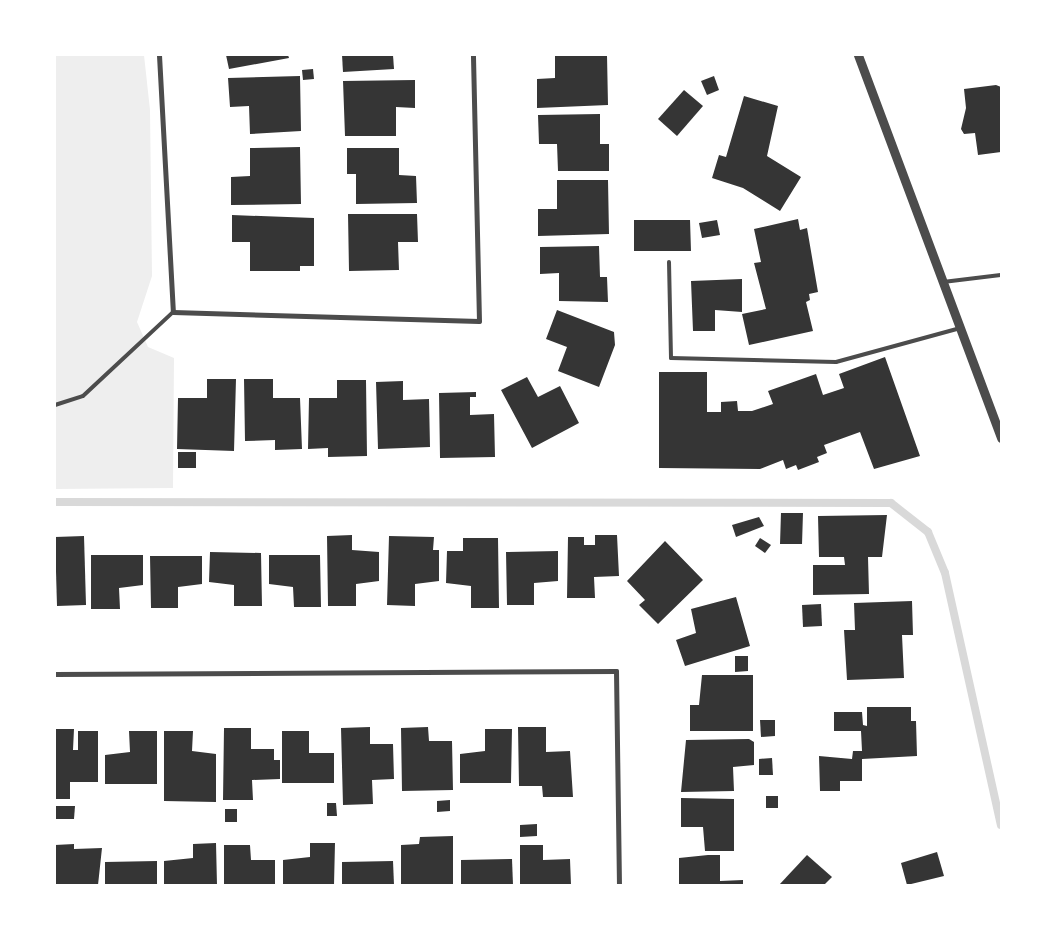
<!DOCTYPE html>
<html>
<head>
<meta charset="utf-8">
<style>
  body { margin:0 }
  #map { position:relative; width:1056px; height:940px; overflow:hidden; background:#fff; font-family:"Fira Sans",sans-serif }
  div>[style] { position:absolute }
  .green>* { inset:0; background:#eee }
  .stream>* { height:8px; margin:-4px; padding:0 4px; transform-origin:4px; border-radius:4px; background:#d9d9d9 }
  .building>* { inset:0; background:#353535 }
  .service>* { height:4px; margin:-2px; padding:0 2px; transform-origin:2px; border-radius:2px; background:#4c4c4c }
  .minor>* { height:5px; margin:-2.5px; padding:0 2.5px; transform-origin:2.5px; border-radius:2.5px; background:#4c4c4c }
  .tertiary>* { height:9px; margin:-4.5px; padding:0 4.5px; transform-origin:4.5px; border-radius:4.5px; background:#4c4c4c }
  span { translate:-50% -50%; white-space:nowrap; text-align:center; line-height:1.15; -webkit-text-stroke:4.5px #fff; paint-order:stroke }
  .frame { position:absolute; inset:0; border:56px solid #fff; pointer-events:none }
</style>
</head>
<body>
<div id="map">
  <div class="green">
    <i style="clip-path:polygon(55px 55px,144px 55px,150px 110px,152px 276px,137px 322px,148px 347px,174px 358px,173px 488px,55px 489px)"></i>
  </div>
  <div class="stream">
    <i style="left:55px;top:502px;width:836px;rotate:0.07deg"></i>
    <i style="left:891px;top:503px;width:47px;rotate:38.1deg"></i>
    <i style="left:928px;top:532px;width:44px;rotate:67.5deg"></i>
    <i style="left:945px;top:573px;width:258px;rotate:77.5deg"></i>
  </div>
  <div class="building">
    <i style="clip-path:polygon(226px 55px,288px 55px,289px 58px,229px 69px)"></i>
    <i style="clip-path:polygon(342px 55px,393px 55px,394px 69px,343px 72px)"></i>
    <i style="clip-path:polygon(555px 55px,607px 55px,608px 105px,537px 108px,537px 79px,555px 78px)"></i>
    <i style="clip-path:polygon(313px 69px,314px 79px,303px 80px,302px 70px)"></i>
    <i style="clip-path:polygon(300px 76px,301px 131px,250px 134px,249px 106px,230px 107px,228px 78px)"></i>
    <i style="clip-path:polygon(714px 76px,719px 90px,707px 95px,701px 81px)"></i>
    <i style="clip-path:polygon(415px 80px,415px 108px,396px 107px,396px 136px,345px 136px,343px 81px)"></i>
    <i style="clip-path:polygon(996px 85px,1001px 87px,1001px 152px,978px 155px,975px 133px,964px 134px,961px 129px,966px 108px,964px 89px)"></i>
    <i style="clip-path:polygon(684px 90px,703px 106px,677px 136px,658px 119px)"></i>
    <i style="clip-path:polygon(744px 96px,778px 106px,767px 156px,801px 177px,780px 211px,743px 188px,712px 178px,719px 155px,726px 157px)"></i>
    <i style="clip-path:polygon(600px 114px,600px 144px,609px 144px,609px 171px,558px 171px,557px 144px,539px 144px,538px 115px)"></i>
    <i style="clip-path:polygon(300px 147px,301px 204px,231px 205px,231px 177px,250px 176px,250px 148px)"></i>
    <i style="clip-path:polygon(347px 148px,399px 148px,399px 175px,416px 176px,417px 203px,356px 204px,356px 174px,347px 174px)"></i>
    <i style="clip-path:polygon(557px 180px,608px 180px,609px 234px,538px 236px,538px 209px,557px 209px)"></i>
    <i style="clip-path:polygon(348px 214px,417px 214px,418px 242px,398px 242px,399px 270px,349px 271px)"></i>
    <i style="clip-path:polygon(232px 215px,314px 218px,314px 266px,300px 266px,300px 271px,250px 271px,250px 242px,232px 242px)"></i>
    <i style="clip-path:polygon(798px 219px,800px 230px,807px 228px,818px 292px,809px 294px,810px 300px,806px 302px,813px 331px,749px 345px,742px 314px,766px 309px,754px 263px,761px 262px,754px 229px)"></i>
    <i style="clip-path:polygon(634px 220px,690px 220px,691px 251px,634px 251px)"></i>
    <i style="clip-path:polygon(717px 220px,720px 235px,702px 238px,699px 223px)"></i>
    <i style="clip-path:polygon(599px 246px,600px 277px,607px 277px,608px 302px,559px 301px,559px 273px,540px 274px,540px 247px)"></i>
    <i style="clip-path:polygon(742px 279px,742px 312px,715px 310px,715px 331px,693px 331px,691px 281px)"></i>
    <i style="clip-path:polygon(557px 310px,614px 332px,615px 345px,599px 387px,558px 371px,567px 347px,546px 339px)"></i>
    <i style="clip-path:polygon(885px 357px,920px 456px,874px 469px,860px 432px,824px 445px,827px 453px,817px 457px,819px 462px,798px 470px,796px 465px,786px 469px,783px 460px,760px 469px,659px 468px,659px 372px,707px 372px,707px 412px,721px 412px,721px 402px,737px 401px,738px 411px,752px 411px,773px 404px,768px 391px,816px 374px,823px 395px,844px 388px,839px 374px)"></i>
    <i style="clip-path:polygon(527px 377px,538px 397px,560px 386px,579px 423px,532px 448px,501px 390px)"></i>
    <i style="clip-path:polygon(207px 379px,236px 379px,234px 451px,177px 449px,178px 398px,207px 398px)"></i>
    <i style="clip-path:polygon(244px 379px,273px 379px,273px 398px,300px 398px,302px 449px,275px 450px,275px 440px,245px 441px)"></i>
    <i style="clip-path:polygon(337px 380px,366px 380px,367px 456px,328px 457px,328px 448px,308px 449px,309px 398px,337px 398px)"></i>
    <i style="clip-path:polygon(403px 381px,403px 400px,429px 399px,430px 447px,378px 449px,376px 382px)"></i>
    <i style="clip-path:polygon(476px 392px,476px 397px,470px 397px,470px 415px,494px 414px,495px 457px,440px 458px,439px 393px)"></i>
    <i style="clip-path:polygon(178px 452px,196px 452px,196px 468px,178px 468px)"></i>
    <i style="clip-path:polygon(781px 513px,803px 513px,802px 544px,780px 544px)"></i>
    <i style="clip-path:polygon(887px 515px,882px 557px,868px 557px,869px 594px,813px 595px,813px 565px,845px 565px,844px 557px,819px 557px,818px 516px)"></i>
    <i style="clip-path:polygon(759px 517px,764px 526px,736px 537px,732px 525px)"></i>
    <i style="clip-path:polygon(352px 535px,352px 550px,379px 552px,379px 581px,356px 584px,356px 606px,328px 606px,327px 536px)"></i>
    <i style="clip-path:polygon(595px 535px,617px 535px,619px 576px,594px 577px,595px 598px,567px 598px,568px 537px,584px 537px,584px 545px,595px 545px)"></i>
    <i style="clip-path:polygon(84px 536px,86px 605px,57px 606px,55px 537px)"></i>
    <i style="clip-path:polygon(389px 536px,434px 537px,433px 550px,439px 550px,439px 581px,415px 584px,415px 606px,387px 605px)"></i>
    <i style="clip-path:polygon(463px 538px,498px 538px,499px 608px,471px 608px,471px 586px,446px 583px,447px 551px,463px 551px)"></i>
    <i style="clip-path:polygon(760px 538px,771px 545px,765px 553px,755px 546px)"></i>
    <i style="clip-path:polygon(665px 541px,703px 580px,658px 624px,639px 605px,645px 600px,627px 581px)"></i>
    <i style="clip-path:polygon(558px 551px,558px 581px,534px 583px,534px 605px,507px 605px,506px 552px)"></i>
    <i style="clip-path:polygon(210px 552px,261px 553px,262px 606px,234px 606px,234px 585px,209px 582px)"></i>
    <i style="clip-path:polygon(91px 555px,143px 555px,143px 585px,119px 588px,120px 609px,91px 609px)"></i>
    <i style="clip-path:polygon(269px 555px,320px 555px,321px 607px,294px 607px,293px 587px,269px 584px)"></i>
    <i style="clip-path:polygon(150px 556px,202px 556px,202px 584px,178px 587px,178px 608px,151px 608px)"></i>
    <i style="clip-path:polygon(736px 597px,750px 646px,685px 666px,676px 640px,696px 633px,691px 609px)"></i>
    <i style="clip-path:polygon(912px 601px,913px 635px,902px 635px,904px 678px,847px 680px,844px 630px,855px 630px,854px 603px)"></i>
    <i style="clip-path:polygon(821px 604px,822px 626px,803px 627px,802px 605px)"></i>
    <i style="clip-path:polygon(735px 656px,748px 656px,748px 671px,735px 672px)"></i>
    <i style="clip-path:polygon(702px 675px,753px 675px,753px 731px,690px 731px,690px 705px,699px 705px)"></i>
    <i style="clip-path:polygon(867px 707px,911px 707px,911px 721px,916px 721px,917px 756px,862px 759px,862px 781px,840px 781px,840px 791px,820px 791px,819px 756px,852px 759px,853px 751px,862px 751px,861px 731px,834px 731px,834px 712px,862px 712px,863px 725px,867px 726px)"></i>
    <i style="clip-path:polygon(760px 720px,775px 720px,775px 736px,761px 737px)"></i>
    <i style="clip-path:polygon(370px 727px,370px 744px,393px 744px,394px 779px,372px 780px,373px 804px,343px 805px,341px 728px)"></i>
    <i style="clip-path:polygon(428px 727px,429px 741px,452px 741px,453px 790px,402px 791px,401px 728px)"></i>
    <i style="clip-path:polygon(518px 727px,546px 727px,546px 752px,570px 751px,573px 797px,543px 797px,542px 786px,519px 786px)"></i>
    <i style="clip-path:polygon(224px 728px,251px 728px,251px 749px,274px 749px,274px 760px,280px 760px,280px 779px,252px 780px,253px 800px,223px 800px)"></i>
    <i style="clip-path:polygon(55px 729px,74px 729px,73px 750px,78px 750px,78px 731px,98px 731px,98px 782px,70px 782px,70px 799px,55px 799px)"></i>
    <i style="clip-path:polygon(485px 729px,512px 729px,511px 783px,460px 783px,460px 754px,485px 751px)"></i>
    <i style="clip-path:polygon(129px 731px,157px 731px,157px 784px,105px 784px,105px 755px,130px 752px)"></i>
    <i style="clip-path:polygon(164px 731px,193px 731px,192px 751px,216px 754px,216px 802px,164px 801px)"></i>
    <i style="clip-path:polygon(282px 731px,309px 731px,309px 753px,334px 753px,334px 783px,282px 783px)"></i>
    <i style="clip-path:polygon(749px 739px,754px 742px,754px 765px,733px 767px,734px 791px,681px 792px,686px 740px)"></i>
    <i style="clip-path:polygon(772px 758px,773px 775px,759px 775px,759px 759px)"></i>
    <i style="clip-path:polygon(766px 796px,778px 796px,778px 808px,766px 808px)"></i>
    <i style="clip-path:polygon(681px 798px,734px 799px,734px 851px,705px 851px,703px 827px,681px 827px)"></i>
    <i style="clip-path:polygon(450px 800px,450px 811px,437px 812px,437px 801px)"></i>
    <i style="clip-path:polygon(327px 803px,336px 803px,337px 816px,327px 816px)"></i>
    <i style="clip-path:polygon(55px 806px,75px 806px,74px 819px,55px 819px)"></i>
    <i style="clip-path:polygon(225px 809px,237px 809px,237px 822px,225px 822px)"></i>
    <i style="clip-path:polygon(537px 824px,537px 836px,520px 837px,520px 825px)"></i>
    <i style="clip-path:polygon(453px 836px,453px 885px,401px 885px,401px 845px,419px 844px,420px 837px)"></i>
    <i style="clip-path:polygon(216px 843px,217px 885px,164px 885px,164px 861px,193px 858px,193px 844px)"></i>
    <i style="clip-path:polygon(310px 843px,335px 843px,334px 885px,283px 885px,283px 860px,310px 857px)"></i>
    <i style="clip-path:polygon(74px 844px,74px 849px,102px 848px,98px 885px,55px 885px,55px 845px)"></i>
    <i style="clip-path:polygon(224px 845px,250px 845px,251px 860px,275px 860px,275px 885px,224px 885px)"></i>
    <i style="clip-path:polygon(520px 845px,543px 845px,543px 860px,570px 859px,571px 885px,520px 885px)"></i>
    <i style="clip-path:polygon(937px 852px,944px 876px,907px 885px,901px 863px)"></i>
    <i style="clip-path:polygon(708px 855px,720px 855px,720px 881px,743px 880px,743px 885px,679px 885px,679px 858px)"></i>
    <i style="clip-path:polygon(807px 855px,832px 877px,824px 885px,779px 885px)"></i>
    <i style="clip-path:polygon(512px 859px,513px 885px,461px 885px,461px 860px)"></i>
    <i style="clip-path:polygon(157px 861px,157px 885px,105px 885px,105px 862px)"></i>
    <i style="clip-path:polygon(393px 861px,394px 885px,342px 885px,342px 862px)"></i>
  </div>
  <div class="service">
    <i style="left:669px;top:262px;width:96px;rotate:88.8deg"></i>
    <i style="left:671px;top:358px;width:165px;rotate:1.4deg"></i>
    <i style="left:836px;top:362px;width:129px;rotate:-15.3deg"></i>
    <i style="left:943px;top:282px;width:58px;rotate:-6.9deg"></i>
    <i style="left:55px;top:405px;width:29px;rotate:-18deg"></i>
    <i style="left:83px;top:396px;width:123px;rotate:-43deg"></i>
  </div>
  <div class="minor">
    <i style="left:159px;top:55px;width:257px;rotate:86.9deg"></i>
    <i style="left:173px;top:312px;width:306px;rotate:1.7deg"></i>
    <i style="left:479px;top:321px;width:266px;rotate:-91.3deg"></i>
    <i style="left:55px;top:674px;width:561px;rotate:-0.31deg"></i>
    <i style="left:616px;top:671px;width:214px;rotate:89.2deg"></i>
  </div>
  <div class="tertiary">
    <i style="left:858px;top:55px;width:409px;rotate:69.5deg"></i>
  </div>
  <div class="frame"></div>
</div>
</body>
</html>
